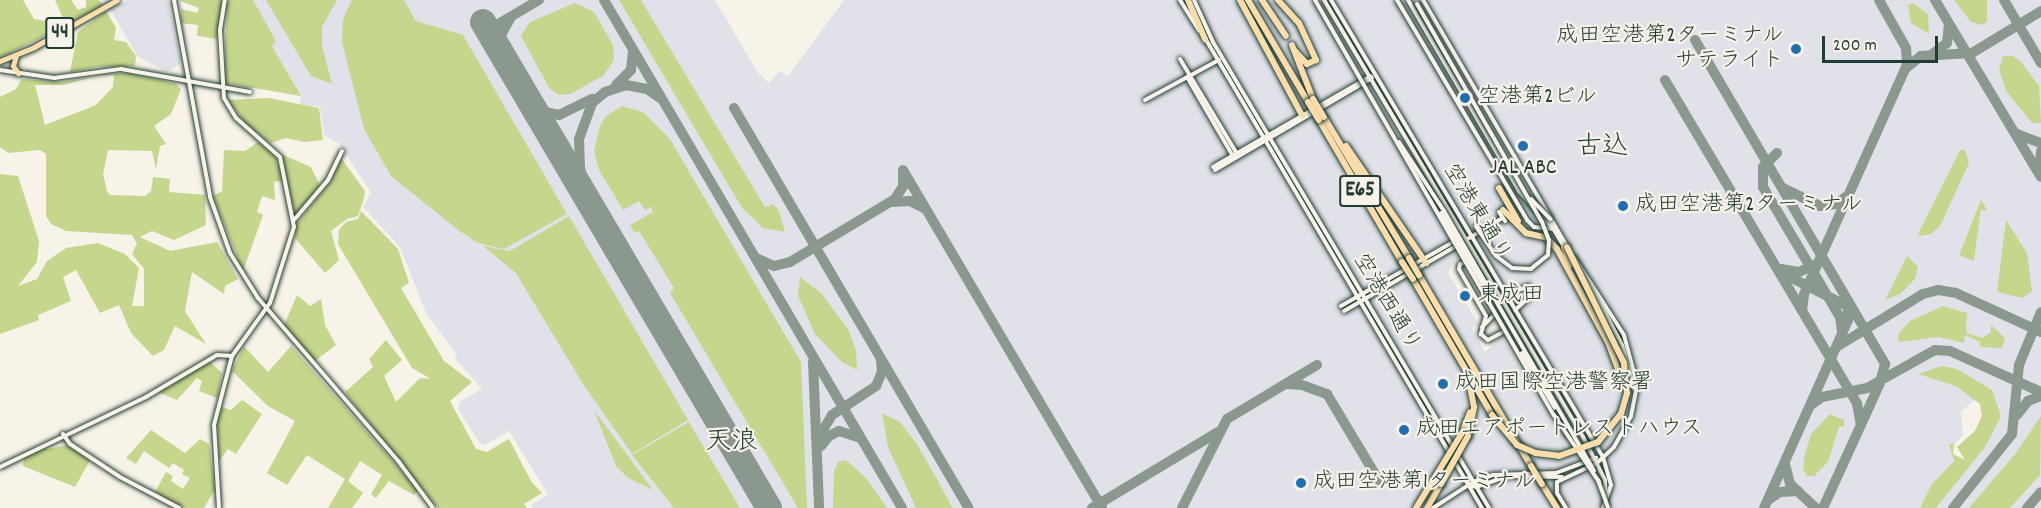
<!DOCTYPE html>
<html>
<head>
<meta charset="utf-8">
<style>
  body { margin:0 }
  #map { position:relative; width:2041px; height:508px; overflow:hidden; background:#f7f3e8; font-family:Dekko,"Klee One",sans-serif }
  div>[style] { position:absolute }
  .built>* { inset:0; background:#e1e2e9 }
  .green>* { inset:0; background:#c5d78c }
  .taxiway>* { height:10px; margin:-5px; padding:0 5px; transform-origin:5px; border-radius:5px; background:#8b988e }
  .runway>* { height:26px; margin:-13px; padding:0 13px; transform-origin:13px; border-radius:13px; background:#8b988e }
  .roads { filter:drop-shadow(0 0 2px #1f3d34) drop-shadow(0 0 2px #1f3d34) }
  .minor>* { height:4px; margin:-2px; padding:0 2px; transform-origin:2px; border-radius:2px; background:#f7f3e8 }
  .major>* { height:5px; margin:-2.5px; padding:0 2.5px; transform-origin:2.5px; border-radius:2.5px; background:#fbddab }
  .highway>* { height:6px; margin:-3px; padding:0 3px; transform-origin:3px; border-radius:3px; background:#fbddab }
  .bridges { filter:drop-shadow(0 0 2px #1f3d34) drop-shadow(0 0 2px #1f3d34) }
  .minor-bridge>* { height:4px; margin:-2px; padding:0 2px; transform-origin:2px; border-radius:2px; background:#f7f3e8 }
  .highway-bridge>* { height:6px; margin:-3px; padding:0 3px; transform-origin:3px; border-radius:3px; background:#fbddab }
  .dots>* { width:16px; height:16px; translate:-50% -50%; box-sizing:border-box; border:3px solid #f7f3e8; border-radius:50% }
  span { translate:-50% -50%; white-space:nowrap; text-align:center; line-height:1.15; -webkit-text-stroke:4.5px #f7f3e8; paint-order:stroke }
  .shield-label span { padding:2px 4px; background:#f7f3e8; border:2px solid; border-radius:4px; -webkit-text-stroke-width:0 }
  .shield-label { font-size:21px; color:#1f3d34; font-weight:700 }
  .poi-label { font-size:22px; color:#1f3d34 }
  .right { translate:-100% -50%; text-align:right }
  .left { translate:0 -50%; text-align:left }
  .street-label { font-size:22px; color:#1f3d34 }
  .quarter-label { font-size:26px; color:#1f3d34 }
  .scale { position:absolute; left:1822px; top:36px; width:116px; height:27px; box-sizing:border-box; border:3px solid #1f3d34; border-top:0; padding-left:8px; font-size:18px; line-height:21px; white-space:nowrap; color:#1f3d34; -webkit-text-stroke:4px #f7f3e8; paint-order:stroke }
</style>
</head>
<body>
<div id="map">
  <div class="built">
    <i style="clip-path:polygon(127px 0,168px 0,181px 63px,167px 72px,138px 57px,110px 9px)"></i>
    <i style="clip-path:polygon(evenodd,253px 0,715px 0,758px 73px,769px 83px,780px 71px,788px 76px,844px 0,2041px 0,2041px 508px,533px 508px,531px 505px,548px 494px,509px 431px,485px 445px,479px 442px,458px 409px,460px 402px,482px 389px,454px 357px,457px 355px,426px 313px,400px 247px,363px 207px,371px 193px,339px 143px,324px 135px,320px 107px,300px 104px,301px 96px,272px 46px,253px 0,1470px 252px,1528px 351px,1520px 364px,1501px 337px,1485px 352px,1472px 328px,1478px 323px,1448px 273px,1455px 260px,1470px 252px,253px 0,1974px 400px,1980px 404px,1982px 416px,1975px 432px,1957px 447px,1966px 458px,1962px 461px,1953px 454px,1952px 447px,1963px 435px,1961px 412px,1974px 400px)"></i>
  </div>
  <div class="green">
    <i style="clip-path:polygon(0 0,23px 0,34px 19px,58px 23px,63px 18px,55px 0,71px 0,78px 10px,86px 7px,86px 0,99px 0,103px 6px,0 58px)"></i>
    <i style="clip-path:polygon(178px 0,223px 0,217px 39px,197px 36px,198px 25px,181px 23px,181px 9px,197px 13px,199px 8px)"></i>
    <i style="clip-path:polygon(227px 0,253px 0,276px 41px,272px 46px,301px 96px,224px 83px)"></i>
    <i style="clip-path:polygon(266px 0,337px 0,322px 27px,322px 46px,332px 84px,311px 76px)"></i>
    <i style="clip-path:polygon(352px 0,404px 0,416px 21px,463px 35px,567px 214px,504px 249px,478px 243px,458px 230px,391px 176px,364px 129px,342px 42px,343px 19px)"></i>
    <i style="clip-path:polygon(619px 0,641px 0,765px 207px,773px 204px,779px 211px,785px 232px,763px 228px,742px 208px)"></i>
    <i style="clip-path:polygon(1954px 0,1987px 0,1987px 22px,1982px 25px,1971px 22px)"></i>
    <i style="clip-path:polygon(575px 3px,594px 12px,613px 45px,614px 60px,603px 76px,570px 94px,559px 95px,549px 88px,521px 36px,530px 22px)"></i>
    <i style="clip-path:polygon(1913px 3px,1928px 14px,1929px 34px,1911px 23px,1908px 5px)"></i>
    <i style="clip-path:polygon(106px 11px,116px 28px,114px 40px,126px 42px,136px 56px,135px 66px,97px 67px,70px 72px,78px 32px)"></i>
    <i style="clip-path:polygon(2003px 56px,2013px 56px,2021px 62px,2039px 86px,2041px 123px,2032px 123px,2006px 91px,1999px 69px)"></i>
    <i style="clip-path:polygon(129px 73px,176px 84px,181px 89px,171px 114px,154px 126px,166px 144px,160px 146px,156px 169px,152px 151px,108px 150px,103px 174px,107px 191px,110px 195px,145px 196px,151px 191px,153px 177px,170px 179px,169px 192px,205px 195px,206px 225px,174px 240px,152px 231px,140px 237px,170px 251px,217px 242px,238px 279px,225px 286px,224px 294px,192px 272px,185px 311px,206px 344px,175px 326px,164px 350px,153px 356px,131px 333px,119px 305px,100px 313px,76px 270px,63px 277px,71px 301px,38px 315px,39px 320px,0 334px,0 174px,18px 176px,39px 241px,37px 262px,18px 286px,37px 279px,47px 261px,66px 248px,98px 243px,125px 254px,139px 268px,132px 306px,144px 306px,144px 269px,132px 254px,137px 243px,132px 235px,66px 231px,51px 224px,46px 216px,46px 154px,40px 150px,8px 153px,0 147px,0 97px,16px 89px,22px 79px,63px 82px,93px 77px,63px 85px,35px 85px,45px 125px,96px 105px,113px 87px,114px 75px,100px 75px)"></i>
    <i style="clip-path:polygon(269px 98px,319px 108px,323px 140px,304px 142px,286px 138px,271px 143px,247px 125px,228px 100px)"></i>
    <i style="clip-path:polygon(622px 106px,643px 112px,670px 139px,801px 362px,807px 508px,798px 508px,670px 293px,674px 288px,639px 231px,635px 233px,630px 225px,653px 212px,651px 207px,645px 210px,639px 201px,623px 210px,599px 170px,594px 151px,600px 126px,606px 116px)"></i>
    <i style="clip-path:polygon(258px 142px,275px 156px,284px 180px,274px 182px,275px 200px,262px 196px,257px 212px,263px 215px,243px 271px,213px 196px,222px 191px,224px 150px,245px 151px)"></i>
    <i style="clip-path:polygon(1960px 150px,1965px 150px,1969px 163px,1940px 226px,1931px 234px,1921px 236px,1918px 234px)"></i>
    <i style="clip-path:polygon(281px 154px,311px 167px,320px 186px,295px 215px)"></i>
    <i style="clip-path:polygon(341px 158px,365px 191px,364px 198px,358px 216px,347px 219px,331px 231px,339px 260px,325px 273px,295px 238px,296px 225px,331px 181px)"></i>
    <i style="clip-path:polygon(1981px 200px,1987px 210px,1981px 210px,1980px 215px,1974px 261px,1959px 255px)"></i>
    <i style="clip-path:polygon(361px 211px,398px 249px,409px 283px,401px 288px,444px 361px,472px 382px,450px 401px,476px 449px,487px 452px,509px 439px,531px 481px,542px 493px,524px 504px,527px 508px,438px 508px,345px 392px,373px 367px,369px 359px,386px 340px,402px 360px,384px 376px,396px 402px,420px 378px,431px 379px,412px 368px,338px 244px,339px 230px,346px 222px,358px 219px)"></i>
    <i style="clip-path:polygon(569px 216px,688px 420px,632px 454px,583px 384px,516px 273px,483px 246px,510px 251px)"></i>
    <i style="clip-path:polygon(2006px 220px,2027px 253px,2032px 291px,2023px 298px,1997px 292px)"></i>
    <i style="clip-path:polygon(1907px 256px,1918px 267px,1915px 279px,1900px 294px,1885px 300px)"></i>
    <i style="clip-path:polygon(800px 277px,822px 294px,849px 331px,856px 350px,857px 370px,842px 362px,815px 334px,798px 296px)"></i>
    <i style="clip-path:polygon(297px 295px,310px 306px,321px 299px,325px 325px,336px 345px,315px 361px,284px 325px)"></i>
    <i style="clip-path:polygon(1943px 306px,1967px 313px,1966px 333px,1983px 338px,1991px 332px,1991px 325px,2005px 338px,2002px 348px,1980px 347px,1980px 342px,1965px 335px,1964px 343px,1938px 337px,1898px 342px,1899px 333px,1910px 321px)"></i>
    <i style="clip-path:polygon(244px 346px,268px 372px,291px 346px,418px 490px,414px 495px,389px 481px,376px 498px,371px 494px,382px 475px,360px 461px,348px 481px,363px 493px,352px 508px,328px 508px,345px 479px,307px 455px,287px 485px,267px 473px,295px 421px,268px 406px,232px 371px)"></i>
    <i style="clip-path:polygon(210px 362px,222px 373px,217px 398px,199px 391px,202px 381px,197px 378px,177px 400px,158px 392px)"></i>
    <i style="clip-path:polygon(1942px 366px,1957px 369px,1992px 390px,2001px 416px,1985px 447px,1936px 508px,1920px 508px,1932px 484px,1954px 461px,1949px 444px,1954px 443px,1953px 454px,1965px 460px,1957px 447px,1975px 431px,1982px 416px,1980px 404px,1956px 386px,1918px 374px)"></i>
    <i style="clip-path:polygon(242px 400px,262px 414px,236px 454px,228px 449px,219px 461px,217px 423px,222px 407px,231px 410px)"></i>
    <i style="clip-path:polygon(594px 410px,653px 490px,628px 478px,616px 466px)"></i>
    <i style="clip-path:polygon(882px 413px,900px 422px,917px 444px,953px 508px,916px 508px,888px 447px)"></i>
    <i style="clip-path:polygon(1830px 414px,1844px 420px,1844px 427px,1839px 426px,1828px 462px,1814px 476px,1807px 476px,1803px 469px,1805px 454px,1811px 434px)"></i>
    <i style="clip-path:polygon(2041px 416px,2040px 475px,2010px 508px,1969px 508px,2016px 453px)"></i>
    <i style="clip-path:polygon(689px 422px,740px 508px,674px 508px,632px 455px)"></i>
    <i style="clip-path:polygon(151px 430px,185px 453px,200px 439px,209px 444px,215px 489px,204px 508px,183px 508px,155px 492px,166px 472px,173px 476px,171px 481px,183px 489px,190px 478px,182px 474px,184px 470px,173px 463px,169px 468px,144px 451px,136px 464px,126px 458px)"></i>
    <i style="clip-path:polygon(68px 445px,90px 460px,75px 487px,23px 466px,24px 457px,44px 446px,47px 449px)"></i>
    <i style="clip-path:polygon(846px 460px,866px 478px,887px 508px,833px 508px,834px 471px,838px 462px)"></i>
  </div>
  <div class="taxiway">
    <i style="left:604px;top:0;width:589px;rotate:59.6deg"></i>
    <i style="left:1935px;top:0;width:206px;rotate:59.1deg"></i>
    <i style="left:2004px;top:0;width:73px;rotate:59.6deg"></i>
    <i style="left:488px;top:30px;width:59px;rotate:-30.5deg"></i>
    <i style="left:1695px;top:40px;width:376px;rotate:59.6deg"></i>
    <i style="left:1885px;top:364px;width:20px;rotate:105deg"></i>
    <i style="left:1880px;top:383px;width:137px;rotate:114.5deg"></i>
    <i style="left:1931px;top:55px;width:20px;rotate:-37deg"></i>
    <i style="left:1947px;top:43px;width:18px;rotate:-84deg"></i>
    <i style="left:503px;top:56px;width:21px;rotate:-95deg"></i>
    <i style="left:501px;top:35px;width:18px;rotate:-61deg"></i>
    <i style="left:1906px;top:68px;width:19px;rotate:-39deg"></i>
    <i style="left:1921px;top:56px;width:51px;rotate:-3.4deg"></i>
    <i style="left:1972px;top:53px;width:81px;rotate:-31.3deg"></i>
    <i style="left:1665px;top:80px;width:376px;rotate:59.3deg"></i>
    <i style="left:1857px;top:403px;width:22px;rotate:80deg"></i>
    <i style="left:616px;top:85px;width:21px;rotate:-45deg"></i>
    <i style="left:631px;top:70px;width:19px;rotate:-84deg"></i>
    <i style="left:529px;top:100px;width:20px;rotate:37deg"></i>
    <i style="left:545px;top:112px;width:14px;rotate:12deg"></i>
    <i style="left:559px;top:115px;width:37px;rotate:-26deg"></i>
    <i style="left:734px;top:108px;width:464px;rotate:59.6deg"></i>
    <i style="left:2017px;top:134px;width:26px;rotate:21deg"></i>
    <i style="left:1777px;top:153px;width:20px;rotate:135deg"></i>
    <i style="left:1763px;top:167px;width:20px;rotate:90deg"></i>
    <i style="left:1763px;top:187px;width:151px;rotate:59.4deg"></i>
    <i style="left:1840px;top:317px;width:15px;rotate:82deg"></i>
    <i style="left:903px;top:170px;width:392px;rotate:59.5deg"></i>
    <i style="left:2039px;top:171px;width:20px;rotate:-84deg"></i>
    <i style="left:1783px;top:188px;width:41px;rotate:25.9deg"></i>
    <i style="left:1820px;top:206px;width:16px;rotate:-7deg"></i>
    <i style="left:1836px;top:204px;width:14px;rotate:-36deg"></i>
    <i style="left:587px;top:196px;width:29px;rotate:-104deg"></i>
    <i style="left:580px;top:168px;width:29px;rotate:-92deg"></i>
    <i style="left:579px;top:139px;width:38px;rotate:-70deg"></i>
    <i style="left:592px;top:103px;width:17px;rotate:-40deg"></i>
    <i style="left:605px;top:92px;width:22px;rotate:-18deg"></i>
    <i style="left:626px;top:85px;width:21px;rotate:11deg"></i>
    <i style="left:647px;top:89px;width:16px;rotate:35deg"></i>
    <i style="left:892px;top:202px;width:18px;rotate:-3deg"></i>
    <i style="left:910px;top:201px;width:16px;rotate:27deg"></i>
    <i style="left:756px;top:258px;width:20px;rotate:24deg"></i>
    <i style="left:774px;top:266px;width:16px;rotate:-14deg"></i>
    <i style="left:790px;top:262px;width:122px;rotate:-31deg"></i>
    <i style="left:895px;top:199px;width:15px;rotate:-58deg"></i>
    <i style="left:903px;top:186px;width:13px;rotate:-90deg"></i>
    <i style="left:1781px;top:269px;width:18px;rotate:9deg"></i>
    <i style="left:1799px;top:272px;width:17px;rotate:-25deg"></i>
    <i style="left:1780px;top:272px;width:80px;rotate:26.9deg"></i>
    <i style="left:1802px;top:311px;width:17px;rotate:-83deg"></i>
    <i style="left:1804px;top:294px;width:251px;rotate:-65.8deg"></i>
    <i style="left:1907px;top:65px;width:17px;rotate:-93deg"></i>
    <i style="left:1906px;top:48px;width:55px;rotate:-119.4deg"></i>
    <i style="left:1838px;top:346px;width:100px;rotate:-31.5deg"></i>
    <i style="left:1923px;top:294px;width:16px;rotate:-15deg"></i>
    <i style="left:1938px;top:290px;width:18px;rotate:9deg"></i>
    <i style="left:1956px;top:293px;width:94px;rotate:24.6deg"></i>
    <i style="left:813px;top:362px;width:146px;rotate:87.6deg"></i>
    <i style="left:1286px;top:384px;width:16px;rotate:4deg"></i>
    <i style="left:1302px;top:385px;width:27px;rotate:20deg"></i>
    <i style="left:1327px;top:394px;width:101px;rotate:59.1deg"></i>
    <i style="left:1811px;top:405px;width:14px;rotate:-36deg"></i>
    <i style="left:1822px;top:397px;width:46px;rotate:-11.3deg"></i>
    <i style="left:1867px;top:388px;width:78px;rotate:-29.2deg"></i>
    <i style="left:1935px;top:350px;width:15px;rotate:4deg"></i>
    <i style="left:1950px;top:351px;width:100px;rotate:24.3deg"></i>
    <i style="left:2017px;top:415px;width:18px;rotate:-52deg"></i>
    <i style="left:2028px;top:401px;width:14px;rotate:-21deg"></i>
    <i style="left:820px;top:435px;width:23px;rotate:-59deg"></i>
    <i style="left:832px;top:415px;width:53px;rotate:-33.4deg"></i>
    <i style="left:876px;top:386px;width:15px;rotate:-67deg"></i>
    <i style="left:882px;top:372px;width:12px;rotate:-95deg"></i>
    <i style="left:821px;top:446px;width:13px;rotate:-51deg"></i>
    <i style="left:829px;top:436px;width:11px;rotate:-27deg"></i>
    <i style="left:839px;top:431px;width:22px;rotate:18deg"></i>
    <i style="left:1785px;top:464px;width:21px;rotate:76deg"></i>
    <i style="left:1790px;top:484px;width:35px;rotate:43deg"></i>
    <i style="left:1768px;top:500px;width:14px;rotate:-34deg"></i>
    <i style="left:1780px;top:492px;width:18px;rotate:-3deg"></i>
    <i style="left:1092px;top:508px;width:147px;rotate:-31.1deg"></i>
    <i style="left:1182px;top:508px;width:100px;rotate:-63.2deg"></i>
    <i style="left:1227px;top:419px;width:105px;rotate:-31deg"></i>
    <i style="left:1764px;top:508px;width:206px;rotate:-65.9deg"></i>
    <i style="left:1848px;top:320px;width:18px;rotate:-90deg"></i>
    <i style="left:1953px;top:508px;width:95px;rotate:-51.4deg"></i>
    <i style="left:2012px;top:434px;width:69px;rotate:-84.2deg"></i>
    <i style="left:2019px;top:365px;width:57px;rotate:-67.5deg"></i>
    <i style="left:2027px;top:508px;width:21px;rotate:-49deg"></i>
  </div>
  <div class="runway">
    <i style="left:483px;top:22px;width:564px;rotate:59.52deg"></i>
  </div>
  <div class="roads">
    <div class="minor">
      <i style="left:174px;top:0;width:200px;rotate:79.6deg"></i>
      <i style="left:210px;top:197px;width:59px;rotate:70.3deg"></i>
      <i style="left:230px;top:253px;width:53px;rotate:58.1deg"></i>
      <i style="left:258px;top:298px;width:216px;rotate:49.3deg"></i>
      <i style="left:399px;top:462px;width:57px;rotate:53.5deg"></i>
      <i style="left:1180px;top:0;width:36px;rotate:58deg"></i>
      <i style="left:1194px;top:0;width:46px;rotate:65.7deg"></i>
      <i style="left:1213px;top:42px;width:542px;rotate:59.36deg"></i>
      <i style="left:1324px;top:0;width:508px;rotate:59.35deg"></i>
      <i style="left:1583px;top:437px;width:48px;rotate:62.9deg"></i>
      <i style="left:1605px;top:480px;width:19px;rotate:87deg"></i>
      <i style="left:1331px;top:0;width:532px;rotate:59.24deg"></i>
      <i style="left:1603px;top:457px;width:29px;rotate:74deg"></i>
      <i style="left:1611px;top:485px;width:24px;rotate:109deg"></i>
      <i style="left:1397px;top:0;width:256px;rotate:59.4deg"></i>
      <i style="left:1527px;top:220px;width:10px;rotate:45deg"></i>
      <i style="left:1534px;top:227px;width:19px;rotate:6deg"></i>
      <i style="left:1408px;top:0;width:221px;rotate:59.8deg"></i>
      <i style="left:1519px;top:191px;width:45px;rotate:48.6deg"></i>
      <i style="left:1423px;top:0;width:287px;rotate:59.7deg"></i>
      <i style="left:1205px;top:38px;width:546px;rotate:59.49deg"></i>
      <i style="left:1180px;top:59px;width:111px;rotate:59deg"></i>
      <i style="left:0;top:70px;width:55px;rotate:8.4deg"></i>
      <i style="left:54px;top:78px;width:68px;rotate:-7.7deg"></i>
      <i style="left:121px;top:69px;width:131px;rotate:10.1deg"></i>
      <i style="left:1187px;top:77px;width:91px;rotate:59.8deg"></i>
      <i style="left:1145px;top:100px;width:84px;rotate:-28.4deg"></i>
      <i style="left:1213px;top:167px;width:182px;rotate:-29.9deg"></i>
      <i style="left:1215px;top:170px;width:182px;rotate:-30.4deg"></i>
      <i style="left:1429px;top:190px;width:26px;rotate:62deg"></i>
      <i style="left:1499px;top:212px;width:11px;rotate:56deg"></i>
      <i style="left:1545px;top:215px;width:37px;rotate:59deg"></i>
      <i style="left:294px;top:220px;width:52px;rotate:-49.6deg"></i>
      <i style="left:328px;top:180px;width:32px;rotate:-64deg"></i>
      <i style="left:1469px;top:238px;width:37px;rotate:-31deg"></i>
      <i style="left:1466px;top:262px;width:6px;rotate:162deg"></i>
      <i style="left:1460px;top:264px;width:5px;rotate:101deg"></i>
      <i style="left:1459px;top:269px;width:54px;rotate:60.1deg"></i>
      <i style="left:1486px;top:316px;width:19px;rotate:106deg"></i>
      <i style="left:1481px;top:334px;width:9px;rotate:41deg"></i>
      <i style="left:1488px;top:340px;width:24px;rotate:-28deg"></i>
      <i style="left:1588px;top:280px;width:73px;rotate:62.4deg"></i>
      <i style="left:1622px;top:345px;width:45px;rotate:74.4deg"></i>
      <i style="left:1490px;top:296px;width:65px;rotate:60.7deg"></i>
      <i style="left:1504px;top:296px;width:27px;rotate:-22deg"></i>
      <i style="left:1341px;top:306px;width:131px;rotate:-29.7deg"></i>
      <i style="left:1515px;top:310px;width:25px;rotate:-42deg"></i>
      <i style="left:1344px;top:311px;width:132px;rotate:-30.1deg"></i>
      <i style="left:1482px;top:327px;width:20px;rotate:-45deg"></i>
      <i style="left:1555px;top:408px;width:30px;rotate:63deg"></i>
      <i style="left:63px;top:434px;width:12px;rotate:55deg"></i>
      <i style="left:70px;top:444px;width:60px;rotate:33.4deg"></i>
      <i style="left:120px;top:477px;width:67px;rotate:27.7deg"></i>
      <i style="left:0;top:467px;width:162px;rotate:-25.6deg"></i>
      <i style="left:146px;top:397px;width:82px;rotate:-30.6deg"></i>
      <i style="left:217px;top:355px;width:15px;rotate:4deg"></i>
      <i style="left:1469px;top:485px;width:7px;rotate:16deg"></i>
      <i style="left:1476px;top:487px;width:34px;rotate:-19deg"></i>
      <i style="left:1508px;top:476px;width:54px;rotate:1.1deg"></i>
      <i style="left:219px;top:508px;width:83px;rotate:-93.4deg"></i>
      <i style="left:214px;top:425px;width:71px;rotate:-75.4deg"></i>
      <i style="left:232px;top:356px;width:65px;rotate:-54.4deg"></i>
      <i style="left:270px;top:303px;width:80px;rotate:-72.5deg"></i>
      <i style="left:294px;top:227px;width:71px;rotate:-101.3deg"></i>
      <i style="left:280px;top:157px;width:59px;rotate:-138.4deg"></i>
      <i style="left:236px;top:118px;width:23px;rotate:-121deg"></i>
      <i style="left:224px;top:98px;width:68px;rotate:-93.4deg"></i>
      <i style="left:220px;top:30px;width:30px;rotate:-81deg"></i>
      <i style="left:1433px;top:508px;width:48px;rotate:-33deg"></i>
      <i style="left:1473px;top:482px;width:21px;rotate:-19deg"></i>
      <i style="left:1493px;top:475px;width:63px;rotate:-1.8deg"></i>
      <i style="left:1556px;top:473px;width:43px;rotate:-20.6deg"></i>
      <i style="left:1566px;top:508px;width:17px;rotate:-121deg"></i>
      <i style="left:1557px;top:493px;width:11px;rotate:-90deg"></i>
      <i style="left:1557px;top:482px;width:44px;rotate:-25.4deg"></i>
      <i style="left:1597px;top:463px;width:23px;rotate:-43deg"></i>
      <i style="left:1614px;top:447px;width:35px;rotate:-61deg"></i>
      <i style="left:1631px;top:416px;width:33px;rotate:-79deg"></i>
      <i style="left:1637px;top:384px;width:51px;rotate:-104.9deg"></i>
      <i style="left:1624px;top:335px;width:93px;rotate:-122.7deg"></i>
    </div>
    <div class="major">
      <i style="left:16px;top:55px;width:11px;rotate:105deg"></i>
      <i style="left:13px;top:66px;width:9px;rotate:54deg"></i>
      <i style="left:0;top:61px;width:37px;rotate:-22deg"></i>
      <i style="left:34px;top:47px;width:95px;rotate:-29.5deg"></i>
    </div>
    <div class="highway">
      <i style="left:1188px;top:0;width:43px;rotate:66.4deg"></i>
      <i style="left:1240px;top:0;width:131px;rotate:61.7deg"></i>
      <i style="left:1248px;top:0;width:118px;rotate:59.5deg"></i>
      <i style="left:1262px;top:0;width:43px;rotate:56.3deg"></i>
      <i style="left:1278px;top:0;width:31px;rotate:48deg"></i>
      <i style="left:1299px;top:23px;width:41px;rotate:65.3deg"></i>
      <i style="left:1316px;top:60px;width:10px;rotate:156deg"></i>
      <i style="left:1307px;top:64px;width:19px;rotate:-133deg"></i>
      <i style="left:1292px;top:45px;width:58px;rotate:68.7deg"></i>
      <i style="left:1324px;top:117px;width:165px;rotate:58.9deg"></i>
      <i style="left:1319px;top:120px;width:164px;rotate:59.7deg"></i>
      <i style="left:1346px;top:146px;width:142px;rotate:55.6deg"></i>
      <i style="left:1499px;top:188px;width:38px;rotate:60deg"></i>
      <i style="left:1503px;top:210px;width:33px;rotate:45deg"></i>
      <i style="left:1526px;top:233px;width:22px;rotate:13deg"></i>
      <i style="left:1547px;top:238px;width:15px;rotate:48deg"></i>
      <i style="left:1557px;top:249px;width:106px;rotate:61.3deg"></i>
      <i style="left:1608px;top:342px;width:46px;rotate:69.6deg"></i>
      <i style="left:1564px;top:247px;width:19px;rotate:72deg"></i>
      <i style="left:1419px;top:275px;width:221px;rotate:59.6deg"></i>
      <i style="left:1413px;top:279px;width:157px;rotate:59.8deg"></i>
      <i style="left:1462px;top:433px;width:22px;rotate:-69deg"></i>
      <i style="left:1468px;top:436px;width:30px;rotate:-78deg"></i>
      <i style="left:1474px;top:407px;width:26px;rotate:-101deg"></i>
      <i style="left:1542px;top:484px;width:28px;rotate:58deg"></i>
      <i style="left:1427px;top:508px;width:28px;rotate:-60deg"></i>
    </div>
  </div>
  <div class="bridges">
    <div class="minor-bridge">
      <i style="left:1315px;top:0;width:479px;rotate:60.1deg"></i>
      <i style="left:1554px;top:415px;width:81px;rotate:56.1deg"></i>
      <i style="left:1417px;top:4px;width:251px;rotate:60.2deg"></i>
      <i style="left:1542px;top:222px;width:19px;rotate:69deg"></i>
      <i style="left:1549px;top:240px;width:15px;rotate:94deg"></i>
      <i style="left:1548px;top:255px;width:22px;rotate:141deg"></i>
      <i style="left:1531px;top:269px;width:19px;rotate:-177deg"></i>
      <i style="left:1512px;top:268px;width:20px;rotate:-143deg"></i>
      <i style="left:1496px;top:256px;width:36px;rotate:-124deg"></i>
      <i style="left:1399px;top:142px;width:82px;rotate:56.9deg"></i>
      <i style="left:1444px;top:211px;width:300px;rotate:60deg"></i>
      <i style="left:1531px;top:199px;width:28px;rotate:46deg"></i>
      <i style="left:1441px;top:213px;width:96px;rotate:59.4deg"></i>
      <i style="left:1522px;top:353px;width:64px;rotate:59deg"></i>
      <i style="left:1598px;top:480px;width:30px;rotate:70deg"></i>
    </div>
    <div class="highway-bridge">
      <i style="left:1313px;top:99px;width:21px;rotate:59deg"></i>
      <i style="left:1308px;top:102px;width:21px;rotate:59deg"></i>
      <i style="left:1409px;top:258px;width:20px;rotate:60deg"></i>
      <i style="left:1402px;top:262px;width:20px;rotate:57deg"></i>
      <i style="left:1492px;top:415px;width:39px;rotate:50deg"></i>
      <i style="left:1517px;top:445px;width:21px;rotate:23deg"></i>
      <i style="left:1536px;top:453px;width:23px;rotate:7deg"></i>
      <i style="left:1559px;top:456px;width:41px;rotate:-19.7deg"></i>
      <i style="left:1598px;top:442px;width:36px;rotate:-51deg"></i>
      <i style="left:1621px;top:414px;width:22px;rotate:-74deg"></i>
      <i style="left:1627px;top:393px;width:30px;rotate:-96deg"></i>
      <i style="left:1624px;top:363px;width:129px;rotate:-116.2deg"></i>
      <i style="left:1531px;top:466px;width:21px;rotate:59deg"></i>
      <i style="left:1441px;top:484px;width:55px;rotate:-60.6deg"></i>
      <i style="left:1416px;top:508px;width:88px;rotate:-58.5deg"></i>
    </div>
  </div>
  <div class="dots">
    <i style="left:1796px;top:49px;background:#1f6fb2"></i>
    <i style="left:1465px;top:98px;background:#1f6fb2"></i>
    <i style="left:1523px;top:146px;background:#1f6fb2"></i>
    <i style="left:1623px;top:206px;background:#1f6fb2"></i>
    <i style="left:1465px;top:296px;background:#1f6fb2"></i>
    <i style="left:1443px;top:384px;background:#1f6fb2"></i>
    <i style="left:1404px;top:430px;background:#1f6fb2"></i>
    <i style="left:1301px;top:483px;background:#1f6fb2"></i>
  </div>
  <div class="shield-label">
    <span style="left:60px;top:33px">44</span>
    <span style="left:1360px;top:191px">E65</span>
  </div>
  <div class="poi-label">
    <span class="right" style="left:1784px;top:49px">成田空港第2ターミナル<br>サテライト</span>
    <span class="left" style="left:1478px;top:98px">空港第2ビル</span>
    <span style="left:1523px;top:169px">JAL ABC</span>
    <span class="left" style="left:1635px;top:206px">成田空港第2ターミナル</span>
    <span class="left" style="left:1478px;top:296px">東成田</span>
    <span class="left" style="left:1455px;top:384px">成田国際空港警察署</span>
    <span class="left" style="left:1416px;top:430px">成田エアポートレストハウス</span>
    <span class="left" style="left:1313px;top:483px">成田空港第1ターミナル</span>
  </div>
  <div class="street-label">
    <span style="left:1476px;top:213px;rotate:59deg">空港東通り</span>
    <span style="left:1386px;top:303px;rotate:59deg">空港西通り</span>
  </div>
  <div class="quarter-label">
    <span style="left:1602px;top:148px">古込</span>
    <span style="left:731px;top:443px">天浪</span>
  </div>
  <div class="scale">200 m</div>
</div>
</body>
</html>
